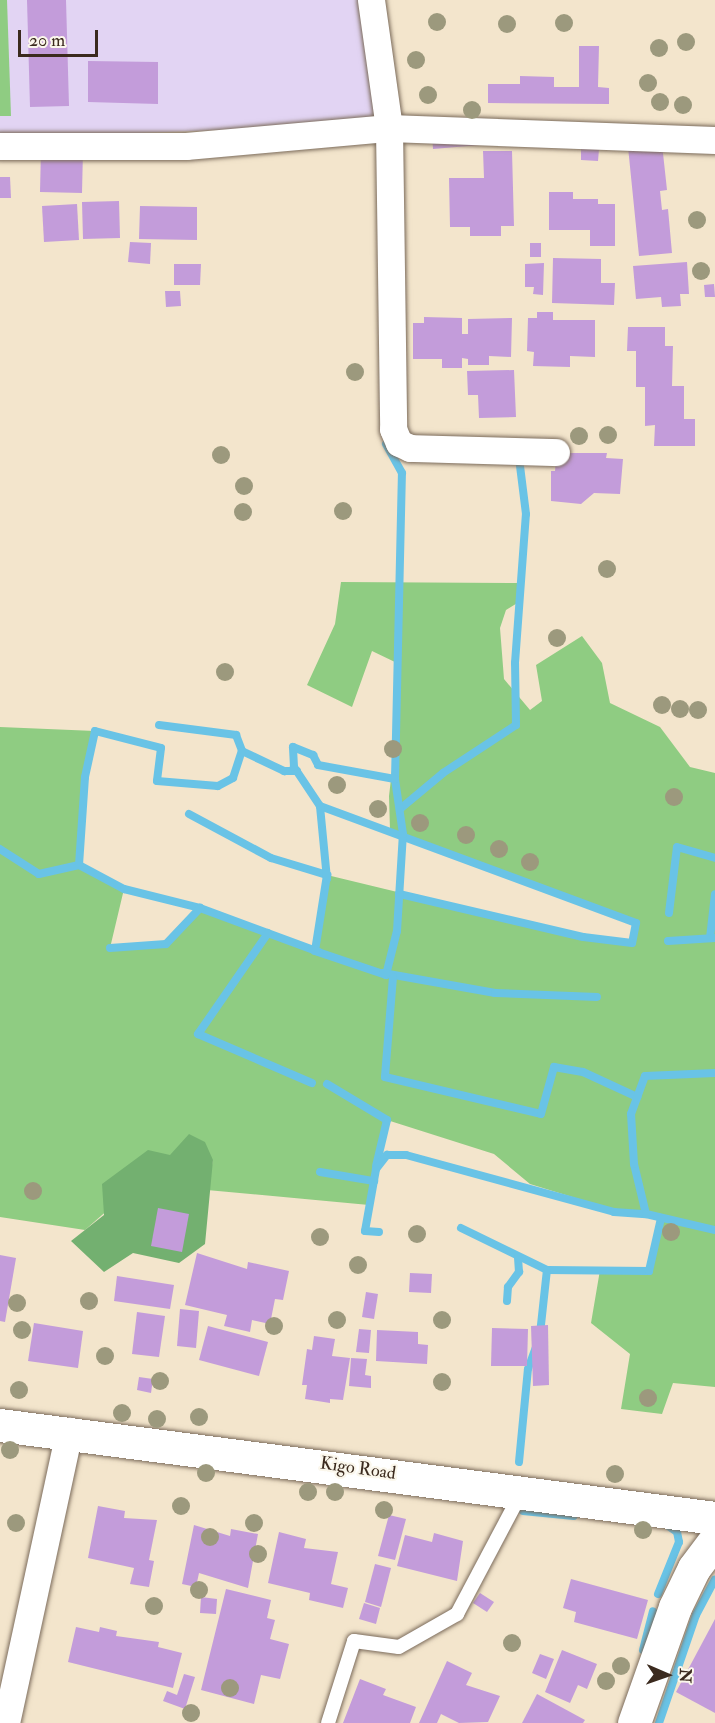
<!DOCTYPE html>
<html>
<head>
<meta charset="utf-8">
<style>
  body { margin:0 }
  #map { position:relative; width:715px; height:1723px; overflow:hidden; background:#f3e5cc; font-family:"IM FELL Double Pica",serif }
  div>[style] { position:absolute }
  .built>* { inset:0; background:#e2d4f3 }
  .green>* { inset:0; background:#8fcc82 }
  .forest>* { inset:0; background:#73b070 }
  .stream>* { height:8px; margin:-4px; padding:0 4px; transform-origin:4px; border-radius:4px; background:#69c3e6 }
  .building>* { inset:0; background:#c39cda }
  .roads { filter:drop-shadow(0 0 2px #7b6b5b) drop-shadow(0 0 2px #7b6b5b) }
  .lane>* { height:14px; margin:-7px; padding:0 7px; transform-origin:7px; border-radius:7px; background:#fff }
  .street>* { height:27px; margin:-13.5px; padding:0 13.5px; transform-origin:13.5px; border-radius:13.5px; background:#fff }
  .secondary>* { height:33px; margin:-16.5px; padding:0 16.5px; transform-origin:16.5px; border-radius:16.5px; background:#fff }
  .trees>* { width:18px; height:18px; margin:-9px; border-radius:50%; background:#9c997d }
  span { translate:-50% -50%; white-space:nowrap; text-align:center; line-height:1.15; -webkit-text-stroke:4.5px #fbf7ec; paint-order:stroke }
  .street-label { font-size:18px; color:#3b2a1e }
  .north { position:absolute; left:637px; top:1645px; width:60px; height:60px; -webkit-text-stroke:4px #fbf7ec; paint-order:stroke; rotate:92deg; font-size:16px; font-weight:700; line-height:24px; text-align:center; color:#3b2a1e }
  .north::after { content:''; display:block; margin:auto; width:21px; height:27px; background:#3b2a1e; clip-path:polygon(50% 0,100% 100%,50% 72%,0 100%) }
  .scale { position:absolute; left:18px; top:30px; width:80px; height:27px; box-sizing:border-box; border:3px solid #3b2a1e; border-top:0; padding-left:8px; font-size:18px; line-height:21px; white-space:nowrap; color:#3b2a1e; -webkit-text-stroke:4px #fbf7ec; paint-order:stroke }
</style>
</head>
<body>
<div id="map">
  <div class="built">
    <i style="clip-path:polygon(0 0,362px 0,374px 116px,360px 125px,0 138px)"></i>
  </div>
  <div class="green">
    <i style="clip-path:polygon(0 0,7px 0,11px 116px,0 116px)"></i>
    <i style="clip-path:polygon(341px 582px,521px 583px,519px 602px,506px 610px,500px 628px,504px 679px,530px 710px,542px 701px,536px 665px,582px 636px,602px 663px,610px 703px,660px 727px,690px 767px,715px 773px,715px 1387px,673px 1383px,662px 1414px,621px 1409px,630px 1354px,591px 1323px,600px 1270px,649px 1271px,661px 1218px,621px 1212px,530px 1184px,494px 1154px,387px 1120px,369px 1205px,207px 1190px,213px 1160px,170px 1155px,85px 1230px,0 1217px,0 727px,95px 731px,85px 777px,79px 865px,124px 889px,110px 948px,166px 944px,200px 908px,315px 951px,327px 875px,583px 937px,632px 943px,636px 922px,390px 830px,389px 796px,397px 728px,397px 663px,372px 651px,352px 707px,307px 685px,335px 624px)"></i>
  </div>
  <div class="forest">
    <i style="clip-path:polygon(189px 1134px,205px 1142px,213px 1160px,205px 1244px,179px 1263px,133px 1253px,104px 1272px,71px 1241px,104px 1215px,102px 1184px,148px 1150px,170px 1155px)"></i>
  </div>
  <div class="stream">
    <i style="left:159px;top:725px;width:78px;rotate:7.4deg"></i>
    <i style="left:236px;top:735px;width:17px;rotate:69deg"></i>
    <i style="left:242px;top:751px;width:47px;rotate:25.5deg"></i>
    <i style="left:284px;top:771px;width:13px"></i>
    <i style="left:320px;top:806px;width:337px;rotate:20.3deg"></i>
    <i style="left:636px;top:923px;width:20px;rotate:101deg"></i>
    <i style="left:632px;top:943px;width:49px;rotate:-173deg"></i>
    <i style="left:583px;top:937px;width:189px;rotate:-166.8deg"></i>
    <i style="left:400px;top:809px;width:56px;rotate:-39.9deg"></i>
    <i style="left:443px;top:773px;width:87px;rotate:-33.3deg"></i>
    <i style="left:516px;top:725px;width:62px;rotate:-90.9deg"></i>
    <i style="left:515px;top:663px;width:149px;rotate:-85.8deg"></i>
    <i style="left:526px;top:514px;width:56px;rotate:-97.1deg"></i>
    <i style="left:189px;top:814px;width:93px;rotate:28.2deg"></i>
    <i style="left:271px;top:858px;width:59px;rotate:16.9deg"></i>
    <i style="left:327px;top:875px;width:77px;rotate:99deg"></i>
    <i style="left:315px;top:951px;width:75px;rotate:18.7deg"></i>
    <i style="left:386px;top:975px;width:45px;rotate:-76deg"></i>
    <i style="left:397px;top:931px;width:97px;rotate:-86.5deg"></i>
    <i style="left:403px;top:834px;width:56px;rotate:-98.3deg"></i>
    <i style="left:395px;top:779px;width:306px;rotate:-88.7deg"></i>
    <i style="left:402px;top:473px;width:33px;rotate:-119deg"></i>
    <i style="left:0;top:849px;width:46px;rotate:32.7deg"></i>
    <i style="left:39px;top:874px;width:41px;rotate:-12.7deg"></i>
    <i style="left:79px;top:865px;width:51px;rotate:28.1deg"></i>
    <i style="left:124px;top:889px;width:78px;rotate:14deg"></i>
    <i style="left:200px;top:908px;width:127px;rotate:20.3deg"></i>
    <i style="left:79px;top:865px;width:88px;rotate:-86.1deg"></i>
    <i style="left:85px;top:777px;width:47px;rotate:-77.7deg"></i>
    <i style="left:95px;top:731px;width:68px;rotate:14.4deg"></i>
    <i style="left:161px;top:748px;width:33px;rotate:97deg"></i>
    <i style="left:157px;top:781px;width:61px;rotate:4.7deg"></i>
    <i style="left:218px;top:786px;width:17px;rotate:-28deg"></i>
    <i style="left:233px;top:778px;width:28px;rotate:-72deg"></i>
    <i style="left:327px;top:879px;width:73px;rotate:-95.5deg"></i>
    <i style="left:320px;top:806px;width:47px;rotate:-123.7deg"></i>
    <i style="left:294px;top:767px;width:20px;rotate:-93deg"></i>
    <i style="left:293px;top:747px;width:22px;rotate:22deg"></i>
    <i style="left:313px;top:755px;width:11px;rotate:63deg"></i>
    <i style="left:318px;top:765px;width:78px;rotate:10.3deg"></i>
    <i style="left:669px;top:913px;width:66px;rotate:-83.1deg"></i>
    <i style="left:677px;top:847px;width:40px;rotate:16deg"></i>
    <i style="left:268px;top:933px;width:123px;rotate:124.7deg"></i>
    <i style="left:198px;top:1034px;width:124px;rotate:23.3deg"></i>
    <i style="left:710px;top:938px;width:44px;rotate:-83.5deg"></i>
    <i style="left:668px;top:941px;width:47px;rotate:-3.7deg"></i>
    <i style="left:110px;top:948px;width:56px;rotate:-4.1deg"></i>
    <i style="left:166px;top:944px;width:50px;rotate:-46.6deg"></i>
    <i style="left:383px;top:973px;width:114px;rotate:10.1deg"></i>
    <i style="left:495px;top:993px;width:102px;rotate:2.2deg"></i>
    <i style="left:393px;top:977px;width:100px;rotate:94.6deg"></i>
    <i style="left:385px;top:1077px;width:160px;rotate:13.3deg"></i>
    <i style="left:541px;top:1114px;width:49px;rotate:-74.5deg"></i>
    <i style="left:554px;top:1067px;width:29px;rotate:10deg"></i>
    <i style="left:583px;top:1072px;width:60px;rotate:24.8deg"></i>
    <i style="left:327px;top:1084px;width:70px;rotate:31deg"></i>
    <i style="left:387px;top:1120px;width:47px;rotate:103.4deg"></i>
    <i style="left:320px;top:1172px;width:55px;rotate:9.5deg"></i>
    <i style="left:646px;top:1214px;width:51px;rotate:-103.5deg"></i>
    <i style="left:634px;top:1164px;width:50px;rotate:-93.4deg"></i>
    <i style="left:631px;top:1114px;width:40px;rotate:-69.8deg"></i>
    <i style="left:645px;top:1076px;width:70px;rotate:-2.5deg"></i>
    <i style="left:461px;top:1228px;width:96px;rotate:26deg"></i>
    <i style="left:547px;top:1270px;width:102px;rotate:0.6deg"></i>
    <i style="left:649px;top:1271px;width:54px;rotate:-77.2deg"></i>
    <i style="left:379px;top:1232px;width:14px;rotate:-176deg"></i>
    <i style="left:365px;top:1231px;width:63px;rotate:-79.9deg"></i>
    <i style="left:376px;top:1169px;width:18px;rotate:-52deg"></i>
    <i style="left:387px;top:1155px;width:19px"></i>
    <i style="left:406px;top:1155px;width:216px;rotate:15.3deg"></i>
    <i style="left:614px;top:1212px;width:32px;rotate:4deg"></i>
    <i style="left:646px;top:1214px;width:71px;rotate:13.1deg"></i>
    <i style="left:507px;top:1301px;width:14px;rotate:-86deg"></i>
    <i style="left:508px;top:1287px;width:19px;rotate:-54deg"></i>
    <i style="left:519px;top:1272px;width:15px;rotate:-94deg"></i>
    <i style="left:540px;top:1334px;width:64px;rotate:-83.8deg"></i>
    <i style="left:519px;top:1462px;width:93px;rotate:-84.5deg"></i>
    <i style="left:528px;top:1369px;width:23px;rotate:-70deg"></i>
    <i style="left:523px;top:1511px;width:51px;rotate:5.6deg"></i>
    <i style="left:658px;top:1594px;width:56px;rotate:-68deg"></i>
    <i style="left:679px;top:1542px;width:10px;rotate:-101deg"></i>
    <i style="left:677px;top:1532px;width:12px;rotate:-145deg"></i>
    <i style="left:643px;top:1650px;width:40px;rotate:-75.6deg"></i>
    <i style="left:659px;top:1723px;width:114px;rotate:-71.1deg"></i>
    <i style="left:696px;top:1615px;width:40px;rotate:-62deg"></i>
  </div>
  <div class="building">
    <i style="clip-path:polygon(27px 0,66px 0,69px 106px,30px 107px)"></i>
    <i style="clip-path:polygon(579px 46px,599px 46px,598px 87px,609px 88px,609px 104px,488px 103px,488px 84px,520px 84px,520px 76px,554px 77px,554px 87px,579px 87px)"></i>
    <i style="clip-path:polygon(88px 61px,158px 62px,158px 104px,88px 102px)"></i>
    <i style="clip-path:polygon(479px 131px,480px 145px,433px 149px,432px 134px)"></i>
    <i style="clip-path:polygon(662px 144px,667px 190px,660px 191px,662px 210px,668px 209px,672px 253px,639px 256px,628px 147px)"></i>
    <i style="clip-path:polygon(41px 149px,83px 150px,82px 193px,40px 192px)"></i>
    <i style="clip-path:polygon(581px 149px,599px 149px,598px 161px,581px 160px)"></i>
    <i style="clip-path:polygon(483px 151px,512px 151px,514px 226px,501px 226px,501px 236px,470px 236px,470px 227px,450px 227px,449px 178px,484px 178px)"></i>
    <i style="clip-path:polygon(0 177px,10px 177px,11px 198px,0 198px)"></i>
    <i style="clip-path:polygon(549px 192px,573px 192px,573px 199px,598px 199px,598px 204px,615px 204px,615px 246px,590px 246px,590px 230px,549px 230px)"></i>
    <i style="clip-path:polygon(119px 201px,120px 238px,83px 239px,82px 202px)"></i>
    <i style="clip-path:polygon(77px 204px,79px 240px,44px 242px,42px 206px)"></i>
    <i style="clip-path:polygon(140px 206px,197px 207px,197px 240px,139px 239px)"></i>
    <i style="clip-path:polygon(130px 242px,151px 243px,150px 264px,128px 262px)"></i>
    <i style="clip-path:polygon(530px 243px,541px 243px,541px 257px,530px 257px)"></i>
    <i style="clip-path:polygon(553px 258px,601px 259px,601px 283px,615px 283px,614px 305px,552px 303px)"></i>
    <i style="clip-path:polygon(687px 262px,689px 294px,680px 294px,681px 306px,662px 307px,661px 297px,636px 299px,633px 266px)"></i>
    <i style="clip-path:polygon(544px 263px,543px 295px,533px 294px,534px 287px,525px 287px,525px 264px)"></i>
    <i style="clip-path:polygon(174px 264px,201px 264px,200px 285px,174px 285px)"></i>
    <i style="clip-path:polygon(714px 284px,715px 297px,705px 297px,704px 285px)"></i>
    <i style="clip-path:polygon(165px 291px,180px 291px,181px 306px,166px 307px)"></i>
    <i style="clip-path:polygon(537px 312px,553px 312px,553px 320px,595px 320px,595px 357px,570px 356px,570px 367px,533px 366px,534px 352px,527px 351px,528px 318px,537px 318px)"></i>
    <i style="clip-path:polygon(424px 317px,462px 318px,462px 334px,468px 334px,468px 319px,512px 318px,511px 357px,489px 356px,489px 365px,468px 365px,468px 359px,462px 358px,462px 368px,442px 368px,442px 359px,413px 359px,413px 323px,424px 323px)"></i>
    <i style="clip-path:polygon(628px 327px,665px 327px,665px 346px,673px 346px,672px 386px,684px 386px,684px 419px,695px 419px,695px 446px,654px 446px,655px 425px,645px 426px,645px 387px,636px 387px,636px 351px,627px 351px)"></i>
    <i style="clip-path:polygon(514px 370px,516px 417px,479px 418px,478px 395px,468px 395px,467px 371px)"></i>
    <i style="clip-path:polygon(563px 453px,607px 453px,606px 458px,623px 459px,620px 494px,594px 493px,581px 504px,551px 501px,551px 471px,555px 471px,556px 459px)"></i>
    <i style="clip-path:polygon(158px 1208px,189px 1214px,182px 1252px,151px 1246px)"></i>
    <i style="clip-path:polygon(197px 1253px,247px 1269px,248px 1262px,289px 1271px,283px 1300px,275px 1299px,270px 1324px,252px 1320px,250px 1332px,224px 1326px,227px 1315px,185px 1305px)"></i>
    <i style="clip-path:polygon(0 1255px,16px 1258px,5px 1322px,0 1321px)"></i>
    <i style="clip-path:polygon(410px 1273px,432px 1274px,431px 1293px,409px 1292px)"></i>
    <i style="clip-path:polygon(117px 1276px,174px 1285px,170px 1309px,114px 1301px)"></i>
    <i style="clip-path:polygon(366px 1292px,378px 1294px,374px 1319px,362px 1317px)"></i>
    <i style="clip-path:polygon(180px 1309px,199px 1311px,196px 1348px,177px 1346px)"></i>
    <i style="clip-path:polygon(137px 1312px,165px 1316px,159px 1357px,132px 1354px)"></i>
    <i style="clip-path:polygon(34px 1323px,83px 1331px,78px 1368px,28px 1361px)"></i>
    <i style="clip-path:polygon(548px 1325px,549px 1385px,533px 1386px,531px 1326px)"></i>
    <i style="clip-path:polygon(208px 1326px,268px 1342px,259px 1376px,199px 1360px)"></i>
    <i style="clip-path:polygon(492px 1328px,528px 1329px,527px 1366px,491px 1366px)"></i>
    <i style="clip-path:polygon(359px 1329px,371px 1330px,369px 1353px,356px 1352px)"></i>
    <i style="clip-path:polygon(377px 1330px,418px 1332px,418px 1344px,428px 1345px,427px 1364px,376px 1361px)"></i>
    <i style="clip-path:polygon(314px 1336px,335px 1339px,332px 1356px,350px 1358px,343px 1400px,330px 1399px,330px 1403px,305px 1399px,307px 1385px,302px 1385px,307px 1349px,312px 1350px)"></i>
    <i style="clip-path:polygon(351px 1358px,367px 1359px,365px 1375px,371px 1376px,371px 1388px,349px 1386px)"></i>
    <i style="clip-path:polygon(139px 1377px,153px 1379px,151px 1393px,137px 1390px)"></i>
    <i style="clip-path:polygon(98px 1506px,125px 1511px,124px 1518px,157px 1520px,149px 1560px,154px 1561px,149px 1587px,130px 1584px,134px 1568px,88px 1558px)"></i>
    <i style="clip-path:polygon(389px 1515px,406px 1519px,395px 1560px,378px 1556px)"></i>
    <i style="clip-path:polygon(194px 1525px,230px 1536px,231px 1529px,258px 1534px,248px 1588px,199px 1573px,196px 1587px,182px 1584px)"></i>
    <i style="clip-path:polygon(279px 1532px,306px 1539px,304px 1548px,338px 1552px,331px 1584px,348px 1588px,343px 1608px,309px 1600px,310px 1593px,268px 1583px)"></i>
    <i style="clip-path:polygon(434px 1533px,463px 1541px,457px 1581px,397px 1566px,405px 1535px,432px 1542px)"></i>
    <i style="clip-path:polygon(375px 1564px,391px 1568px,381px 1607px,365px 1602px)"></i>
    <i style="clip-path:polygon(571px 1579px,648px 1600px,637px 1639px,574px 1622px,576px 1612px,563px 1608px)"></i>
    <i style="clip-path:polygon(226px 1589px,271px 1600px,267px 1618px,275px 1620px,270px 1639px,289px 1644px,280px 1679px,261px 1675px,254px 1704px,201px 1690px)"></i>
    <i style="clip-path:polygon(480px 1593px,494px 1602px,487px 1612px,473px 1603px)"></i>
    <i style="clip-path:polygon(201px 1597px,217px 1599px,216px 1614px,200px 1613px)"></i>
    <i style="clip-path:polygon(364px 1603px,380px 1608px,376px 1624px,359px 1619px)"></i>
    <i style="clip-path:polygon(715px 1619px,715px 1713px,676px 1692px)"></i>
    <i style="clip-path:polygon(76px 1627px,99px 1632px,100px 1627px,117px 1631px,116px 1636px,159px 1642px,158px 1647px,182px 1653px,173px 1688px,68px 1662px)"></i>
    <i style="clip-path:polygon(562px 1650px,597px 1664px,587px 1689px,578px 1685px,570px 1703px,545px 1692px)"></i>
    <i style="clip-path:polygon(540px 1654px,554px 1659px,546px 1679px,532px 1673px)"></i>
    <i style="clip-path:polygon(447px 1661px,472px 1673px,466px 1685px,500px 1696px,488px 1722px,459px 1723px,441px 1714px,437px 1723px,419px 1723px)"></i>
    <i style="clip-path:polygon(184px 1674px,195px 1677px,185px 1709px,163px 1701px,167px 1691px,177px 1695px)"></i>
    <i style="clip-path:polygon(360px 1679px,386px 1689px,383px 1695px,416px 1707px,410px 1723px,343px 1723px)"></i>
    <i style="clip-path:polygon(537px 1694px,585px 1720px,583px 1723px,522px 1723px)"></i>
  </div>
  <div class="roads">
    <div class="lane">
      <i style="left:328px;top:1723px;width:86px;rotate:-72.4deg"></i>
      <i style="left:354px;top:1641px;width:45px;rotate:7.6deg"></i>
      <i style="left:399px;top:1647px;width:67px;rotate:-29.6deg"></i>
      <i style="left:457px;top:1614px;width:137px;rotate:-62.1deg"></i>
    </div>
    <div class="street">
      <i style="left:371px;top:0;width:129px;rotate:82deg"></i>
      <i style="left:389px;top:128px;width:301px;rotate:89.2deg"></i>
      <i style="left:393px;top:429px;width:15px;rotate:67deg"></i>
      <i style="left:399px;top:443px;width:12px;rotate:24deg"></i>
      <i style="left:410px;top:448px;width:146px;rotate:1.6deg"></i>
      <i style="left:0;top:146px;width:186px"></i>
      <i style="left:186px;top:146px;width:204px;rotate:-5.1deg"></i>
      <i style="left:389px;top:128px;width:326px;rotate:2.1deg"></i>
      <i style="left:6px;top:1723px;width:299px;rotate:-77.8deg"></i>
    </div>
    <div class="secondary">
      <i style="left:0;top:1425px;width:721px;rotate:7.41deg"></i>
      <i style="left:634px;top:1723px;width:123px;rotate:-70.5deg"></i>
      <i style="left:675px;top:1607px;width:43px;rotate:-64deg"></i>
      <i style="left:694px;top:1568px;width:35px;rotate:-53deg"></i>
    </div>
  </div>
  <div class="trees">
    <i style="left:437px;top:22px"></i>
    <i style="left:564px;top:23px"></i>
    <i style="left:507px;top:24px"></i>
    <i style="left:686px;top:42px"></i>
    <i style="left:659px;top:48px"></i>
    <i style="left:416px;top:60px"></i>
    <i style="left:648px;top:83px"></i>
    <i style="left:428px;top:95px"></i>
    <i style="left:660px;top:102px"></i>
    <i style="left:683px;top:105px"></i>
    <i style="left:472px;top:110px"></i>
    <i style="left:697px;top:220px"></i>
    <i style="left:701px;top:271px"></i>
    <i style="left:355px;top:372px"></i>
    <i style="left:608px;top:435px"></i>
    <i style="left:579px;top:436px"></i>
    <i style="left:221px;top:455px"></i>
    <i style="left:244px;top:486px"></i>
    <i style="left:343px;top:511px"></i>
    <i style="left:243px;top:512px"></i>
    <i style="left:607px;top:569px"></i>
    <i style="left:557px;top:638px"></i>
    <i style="left:225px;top:672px"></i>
    <i style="left:662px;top:705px"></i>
    <i style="left:680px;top:709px"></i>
    <i style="left:698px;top:710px"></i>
    <i style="left:393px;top:749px"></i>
    <i style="left:337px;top:785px"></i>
    <i style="left:674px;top:797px"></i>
    <i style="left:378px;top:809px"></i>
    <i style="left:420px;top:823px"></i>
    <i style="left:466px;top:835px"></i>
    <i style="left:499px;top:849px"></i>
    <i style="left:530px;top:862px"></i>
    <i style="left:33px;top:1191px"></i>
    <i style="left:671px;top:1232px"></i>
    <i style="left:417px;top:1234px"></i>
    <i style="left:320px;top:1237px"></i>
    <i style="left:358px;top:1265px"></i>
    <i style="left:89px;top:1301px"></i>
    <i style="left:17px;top:1303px"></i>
    <i style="left:337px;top:1320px"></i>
    <i style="left:442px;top:1320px"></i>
    <i style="left:274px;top:1326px"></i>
    <i style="left:22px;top:1330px"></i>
    <i style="left:105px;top:1356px"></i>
    <i style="left:160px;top:1381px"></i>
    <i style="left:442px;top:1382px"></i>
    <i style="left:19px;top:1390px"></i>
    <i style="left:648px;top:1398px"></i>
    <i style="left:122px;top:1413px"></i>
    <i style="left:199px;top:1417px"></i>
    <i style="left:157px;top:1419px"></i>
    <i style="left:10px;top:1450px"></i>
    <i style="left:206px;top:1473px"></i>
    <i style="left:615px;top:1474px"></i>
    <i style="left:308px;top:1492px"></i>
    <i style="left:335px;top:1492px"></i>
    <i style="left:181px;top:1506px"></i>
    <i style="left:384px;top:1510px"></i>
    <i style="left:16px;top:1523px"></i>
    <i style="left:254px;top:1523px"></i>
    <i style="left:643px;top:1530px"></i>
    <i style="left:210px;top:1537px"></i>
    <i style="left:258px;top:1554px"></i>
    <i style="left:199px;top:1590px"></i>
    <i style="left:154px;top:1606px"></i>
    <i style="left:512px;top:1643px"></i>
    <i style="left:621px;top:1666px"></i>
    <i style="left:606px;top:1681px"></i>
    <i style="left:230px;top:1688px"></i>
    <i style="left:191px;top:1713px"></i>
  </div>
  <div class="street-label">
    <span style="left:358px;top:1469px;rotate:8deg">Kigo Road</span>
  </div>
  <div class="north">N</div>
  <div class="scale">20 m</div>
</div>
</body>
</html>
